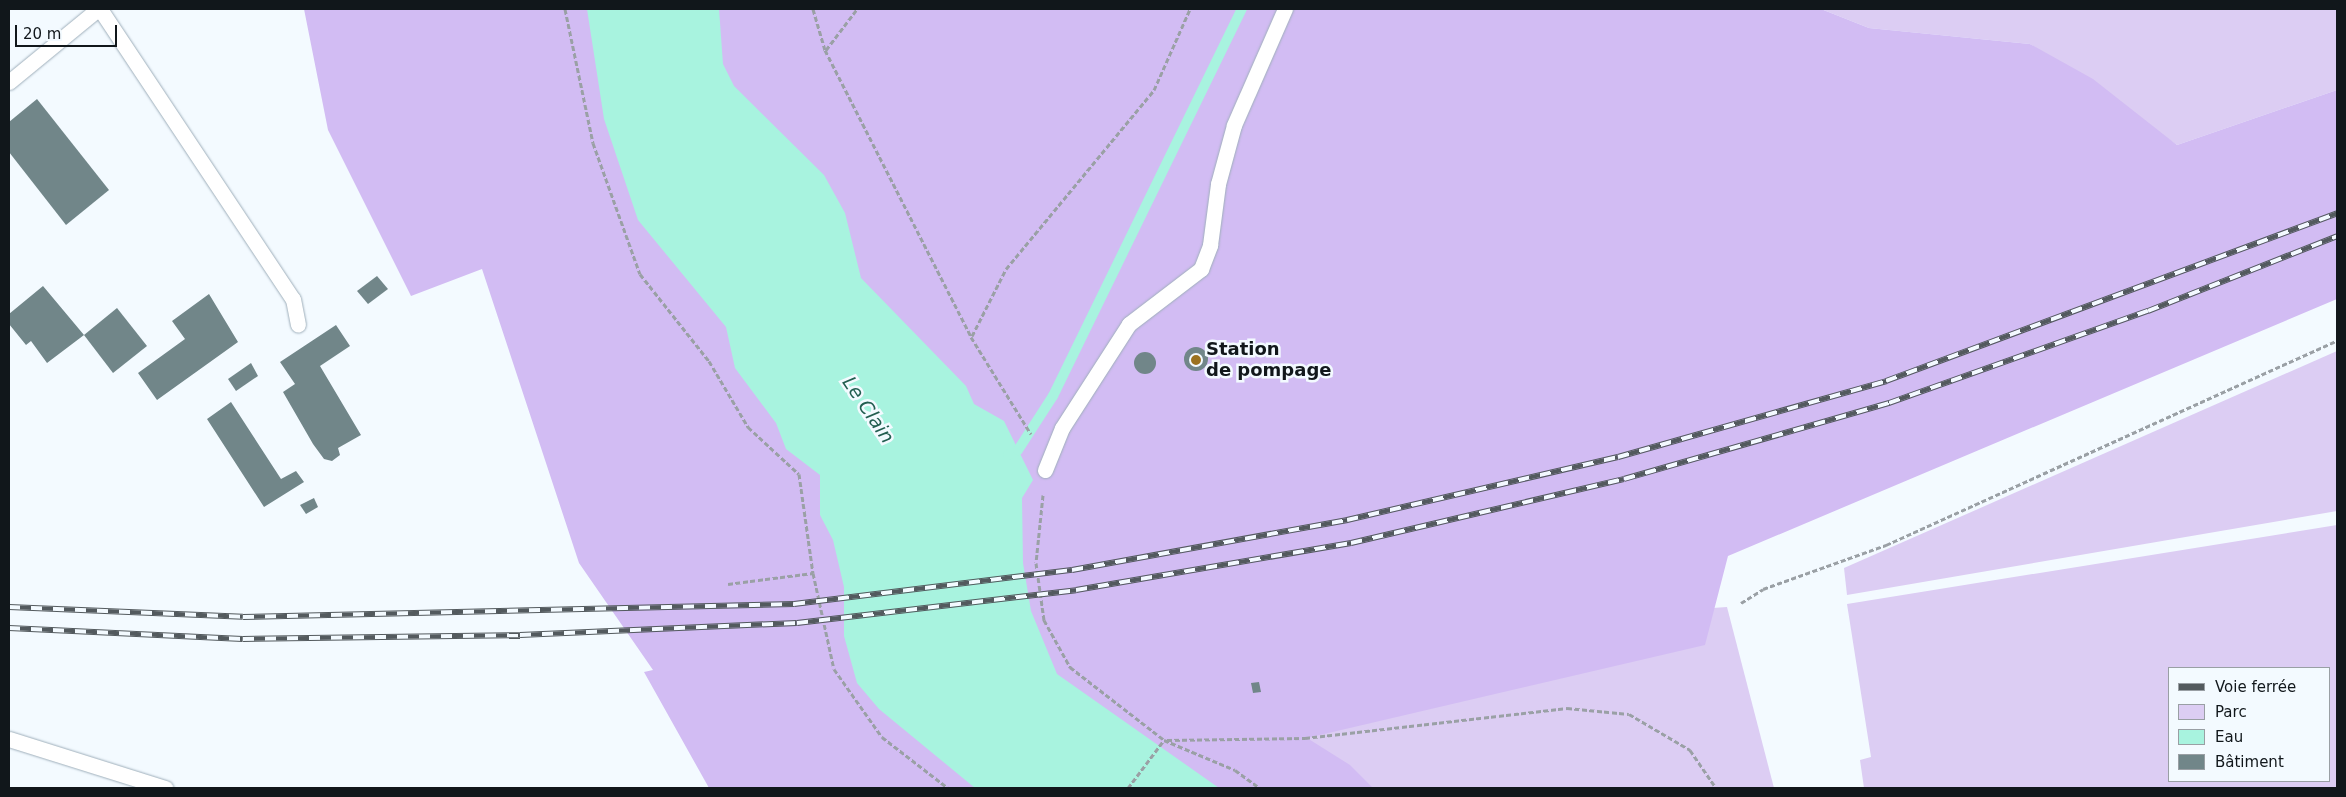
<!DOCTYPE html>
<html>
<head>
<meta charset="utf-8">
<style>
  body { margin:0 }
  #map { position:relative; width:2346px; height:797px; overflow:hidden; background:#f3faff; font-family:"DejaVu Sans",sans-serif }
  div>[style] { position:absolute }
  .green>* { inset:0; background:#dccdf3 }
  .forest>* { inset:0; background:#d2bcf3 }
  .water>* { inset:0; background:#a8f3df }
  .stream>* { height:10px; margin:-5px; padding:0 5px; transform-origin:5px; border-radius:5px; background:#a8f3df }
  .building>* { inset:0; background:#718689 }
  .round { border-radius:50% }
  .path>* { height:3px; margin-top:-1.5px; transform-origin:0; background:repeating-linear-gradient(90deg,#9aa0a5 0 5px,transparent 0 7.5px) }
  .roads { filter:drop-shadow(0 0 1px #9fafbb) drop-shadow(0 0 1px #9fafbb) }
  .service>* { height:15px; margin:-7.5px; padding:0 7.5px; transform-origin:7.5px; border-radius:7.5px; background:#fff }
  .rail>* { height:5.5px; margin-top:-2.75px; transform-origin:0; background:repeating-linear-gradient(90deg,#f3faff 0 11px,#535a5e 0 22px); box-sizing:border-box; border-block:1px solid #535a5e }
  .dots>* { width:14px; height:14px; translate:-50% -50%; box-sizing:border-box; border:2px solid #f3faff; border-radius:50% }
  span { translate:-50% -50%; white-space:nowrap; text-align:center; line-height:1.15; -webkit-text-stroke:5px #f3faff; paint-order:stroke }
  .poi-label { font-size:18px; color:#11171b; font-weight:700 }
  .left { translate:0 -50%; text-align:left }
  .water-label { font-size:19px; color:#225e50; font-style:italic }
  .frame { position:absolute; inset:0; border:10px solid #11171b; pointer-events:none }
  .legend { position:absolute; left:2168px; top:667px; width:162px; height:115px; box-sizing:border-box; background:#f3faff; border:1px solid #999fa4; margin:0; padding:6px 9px; list-style:none; font-size:15px; color:#11171b }
  .legend li { display:flex; align-items:center; gap:10px; height:25px }
  .legend b { width:25px; border:1px solid #999fa4 }
  .scale { position:absolute; left:15px; top:25px; width:102px; height:22px; box-sizing:border-box; border:2px solid #11171b; border-top:0; padding-left:6px; font-size:15px; line-height:18px; white-space:nowrap; color:#11171b; -webkit-text-stroke:4px #f3faff; paint-order:stroke }
</style>
</head>
<body>
<div id="map">
  <div class="green">
    <i style="clip-path:polygon(1821px 9px,2337px 9px,2337px 90px,2177px 145px,2030px 44px,1869px 28px)"></i>
    <i style="clip-path:polygon(2337px 351px,2337px 511px,1847px 595px,1844px 568px)"></i>
    <i style="clip-path:polygon(evenodd,2337px 525px,2337px 788px,1864px 788px,1860px 760px,1871px 757px,1847px 604px,2337px 525px,2330px 668px,2330px 781px,2170px 781px,2170px 668px,2330px 668px)"></i>
    <i style="clip-path:polygon(1727px 607px,1774px 788px,1263px 788px,1245px 765px,1466px 625px)"></i>
  </div>
  <div class="forest">
    <i style="clip-path:polygon(304px 9px,1821px 9px,1869px 28px,2030px 44px,2093px 79px,2177px 145px,2337px 90px,2337px 299px,1728px 556px,1705px 645px,1307px 738px,1350px 765px,1373px 788px,709px 788px,644px 672px,653px 670px,579px 563px,482px 269px,411px 296px,328px 130px)"></i>
  </div>
  <div class="water">
    <i style="clip-path:polygon(587px 9px,719px 9px,723px 64px,734px 86px,824px 175px,845px 213px,861px 278px,966px 386px,974px 404px,1004px 421px,1033px 480px,1022px 498px,1023px 563px,1031px 611px,1057px 674px,1219px 788px,975px 788px,879px 709px,857px 683px,844px 636px,844px 587px,833px 540px,820px 515px,820px 475px,786px 449px,776px 423px,735px 368px,726px 327px,638px 220px,604px 119px)"></i>
  </div>
  <div class="stream">
    <i style="left:1008px;top:455px;width:11px;rotate:-27deg"></i>
    <i style="left:1018px;top:450px;width:64px;rotate:-57.1deg"></i>
    <i style="left:1053px;top:396px;width:431px;rotate:-64deg"></i>
  </div>
  <div class="building">
    <i style="clip-path:polygon(37px 99px,109px 190px,66px 225px,9px 152px,9px 122px)"></i>
    <i style="clip-path:polygon(377px 276px,388px 289px,368px 304px,357px 291px)"></i>
    <i style="clip-path:polygon(43px 286px,84px 335px,47px 363px,31px 341px,26px 345px,9px 324px,9px 314px)"></i>
    <i style="clip-path:polygon(209px 294px,238px 342px,157px 400px,138px 373px,185px 339px,172px 321px)"></i>
    <i style="clip-path:polygon(117px 308px,147px 346px,113px 373px,84px 335px)"></i>
    <i style="clip-path:polygon(336px 325px,350px 346px,320px 366px,361px 435px,338px 448px,340px 455px,332px 461px,324px 459px,313px 444px,283px 392px,295px 384px,280px 362px)"></i>
    <i class="round" style="left:1184px;top:347px;width:24px;height:24px"></i>
    <i class="round" style="left:1134px;top:352px;width:22px;height:22px"></i>
    <i style="clip-path:polygon(251px 363px,258px 376px,236px 391px,228px 379px)"></i>
    <i style="clip-path:polygon(231px 402px,281px 479px,296px 471px,304px 482px,264px 507px,207px 419px)"></i>
    <i style="clip-path:polygon(314px 498px,318px 507px,306px 514px,300px 505px)"></i>
    <i style="clip-path:polygon(1259px 682px,1261px 692px,1253px 693px,1251px 683px)"></i>
  </div>
  <div class="path">
    <i style="left:565px;top:9px;width:137px;rotate:78.2deg"></i>
    <i style="left:593px;top:143px;width:139px;rotate:70.3deg"></i>
    <i style="left:640px;top:274px;width:111px;rotate:51.6deg"></i>
    <i style="left:709px;top:361px;width:77px;rotate:59.4deg"></i>
    <i style="left:748px;top:427px;width:69px;rotate:42.7deg"></i>
    <i style="left:799px;top:474px;width:100px;rotate:82deg"></i>
    <i style="left:813px;top:573px;width:98px;rotate:77.7deg"></i>
    <i style="left:834px;top:669px;width:83px;rotate:54.8deg"></i>
    <i style="left:882px;top:737px;width:83px;rotate:37.7deg"></i>
    <i style="left:813px;top:9px;width:43px;rotate:73.7deg"></i>
    <i style="left:825px;top:50px;width:322px;rotate:63deg"></i>
    <i style="left:971px;top:337px;width:114px;rotate:58.3deg"></i>
    <i style="left:826px;top:50px;width:51px;rotate:-52.9deg"></i>
    <i style="left:972px;top:336px;width:75px;rotate:-63.1deg"></i>
    <i style="left:1006px;top:269px;width:232px;rotate:-50.4deg"></i>
    <i style="left:1154px;top:90px;width:89px;rotate:-66deg"></i>
    <i style="left:1043px;top:495px;width:68px;rotate:95.9deg"></i>
    <i style="left:1036px;top:563px;width:58px;rotate:82deg"></i>
    <i style="left:1044px;top:620px;width:54px;rotate:61deg"></i>
    <i style="left:1070px;top:667px;width:119px;rotate:37.8deg"></i>
    <i style="left:1164px;top:740px;width:77px;rotate:22.9deg"></i>
    <i style="left:1235px;top:770px;width:31px;rotate:36deg"></i>
    <i style="left:728px;top:584px;width:86px;rotate:-7.4deg"></i>
    <i style="left:1741px;top:603px;width:26px;rotate:-32deg"></i>
    <i style="left:1763px;top:589px;width:131px;rotate:-19.7deg"></i>
    <i style="left:1886px;top:545px;width:495px;rotate:-24.4deg"></i>
    <i style="left:1167px;top:740px;width:138px;rotate:-0.8deg"></i>
    <i style="left:1305px;top:738px;width:264px;rotate:-6.5deg"></i>
    <i style="left:1567px;top:708px;width:62px;rotate:5.5deg"></i>
    <i style="left:1629px;top:714px;width:71px;rotate:30.5deg"></i>
    <i style="left:1690px;top:750px;width:46px;rotate:55.6deg"></i>
    <i style="left:1128px;top:788px;width:60px;rotate:-53.1deg"></i>
  </div>
  <div class="roads">
    <div class="service">
      <i style="left:100px;top:9px;width:348px;rotate:56.4deg"></i>
      <i style="left:293px;top:299px;width:26px;rotate:79deg"></i>
      <i style="left:9px;top:82px;width:115px;rotate:-39.4deg"></i>
      <i style="left:1045px;top:470px;width:45px;rotate:-68deg"></i>
      <i style="left:1062px;top:428px;width:124px;rotate:-57.2deg"></i>
      <i style="left:1129px;top:324px;width:91px;rotate:-37.4deg"></i>
      <i style="left:1201px;top:269px;width:26px;rotate:-69deg"></i>
      <i style="left:1210px;top:245px;width:62px;rotate:-82.5deg"></i>
      <i style="left:1218px;top:184px;width:61px;rotate:-74.8deg"></i>
      <i style="left:1234px;top:125px;width:127px;rotate:-66.3deg"></i>
      <i style="left:9px;top:739px;width:164px;rotate:17.4deg"></i>
    </div>
  </div>
  <div class="rail">
    <i style="left:9px;top:607px;width:234px;rotate:2.4deg"></i>
    <i style="left:243px;top:617px;width:551px;rotate:-1.35deg"></i>
    <i style="left:794px;top:604px;width:280px;rotate:-7deg"></i>
    <i style="left:1072px;top:570px;width:280px;rotate:-10.3deg"></i>
    <i style="left:1347px;top:520px;width:278px;rotate:-13.1deg"></i>
    <i style="left:1618px;top:457px;width:279px;rotate:-15.8deg"></i>
    <i style="left:1886px;top:381px;width:481px;rotate:-20.4deg"></i>
    <i style="left:9px;top:628px;width:234px;rotate:2.7deg"></i>
    <i style="left:243px;top:639px;width:277px;rotate:-0.8deg"></i>
    <i style="left:520px;top:635px;width:277px;rotate:-2.5deg"></i>
    <i style="left:797px;top:623px;width:281px;rotate:-6.7deg"></i>
    <i style="left:1076px;top:590px;width:279px;rotate:-9.7deg"></i>
    <i style="left:1351px;top:543px;width:280px;rotate:-13.2deg"></i>
    <i style="left:1624px;top:479px;width:276px;rotate:-16deg"></i>
    <i style="left:1889px;top:403px;width:275px;rotate:-19.6deg"></i>
    <i style="left:2148px;top:311px;width:203px;rotate:-21.6deg"></i>
  </div>
  <div class="dots">
    <i style="left:1196px;top:360px;background:#9b7220"></i>
  </div>
  <div class="poi-label">
    <span class="left" style="left:1206px;top:360px">Station<br>de pompage</span>
  </div>
  <div class="water-label">
    <span style="left:868px;top:410px;rotate:56deg">Le Clain</span>
  </div>
  <div class="frame"></div>
  <ul class="legend">
  <li><b style="height:6px;background:#535a5e"></b>Voie ferrée</li>
  <li><b style="height:14px;background:#dccdf3"></b>Parc</li>
  <li><b style="height:14px;background:#a8f3df"></b>Eau</li>
  <li><b style="height:14px;background:#718689"></b>Bâtiment</li>
  </ul>
  <div class="scale">20 m</div>
</div>
</body>
</html>
